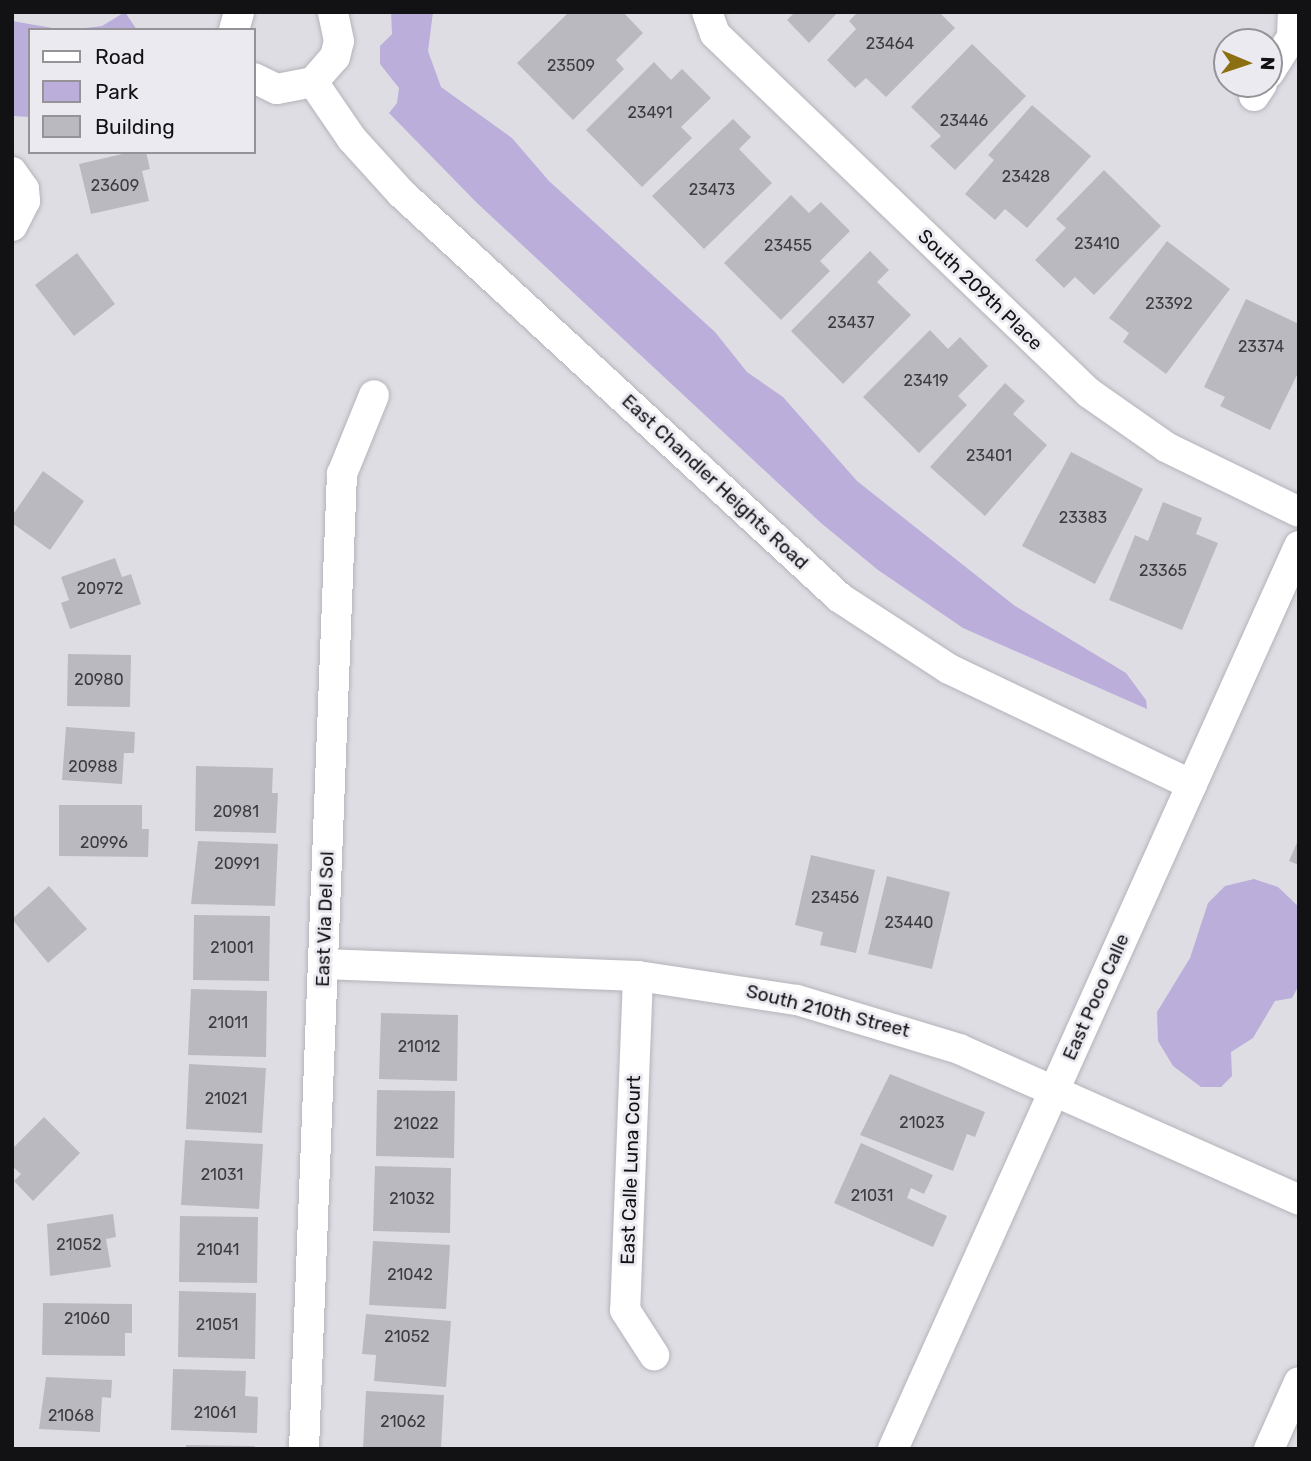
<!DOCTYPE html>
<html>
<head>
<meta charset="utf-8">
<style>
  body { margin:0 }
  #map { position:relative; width:1311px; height:1461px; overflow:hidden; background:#dfdde4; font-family:Rubik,sans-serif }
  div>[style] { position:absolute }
  .green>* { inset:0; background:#bbaeda }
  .building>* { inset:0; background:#bbb9c0 }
  .roads { filter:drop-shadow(0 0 2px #b5b3ba) drop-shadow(0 0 2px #b5b3ba) }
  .minor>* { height:30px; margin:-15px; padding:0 15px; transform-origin:15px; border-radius:15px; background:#fff }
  span { translate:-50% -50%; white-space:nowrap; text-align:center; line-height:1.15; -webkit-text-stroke:6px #eceaf1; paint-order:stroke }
  .number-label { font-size:16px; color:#3c3b3e }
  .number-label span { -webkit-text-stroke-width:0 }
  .street-label { font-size:19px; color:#121113 }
  .frame { position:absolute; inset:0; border:14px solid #121113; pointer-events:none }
  .legend { position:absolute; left:28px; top:28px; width:228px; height:126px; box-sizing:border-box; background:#eceaf1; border:2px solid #959398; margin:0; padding:9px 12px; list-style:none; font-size:21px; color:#121113 }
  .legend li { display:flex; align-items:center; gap:14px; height:35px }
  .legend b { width:35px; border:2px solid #959398 }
  .north { position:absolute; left:1213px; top:28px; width:70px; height:70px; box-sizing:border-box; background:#eceaf1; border:2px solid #959398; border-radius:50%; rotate:92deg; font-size:19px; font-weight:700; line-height:28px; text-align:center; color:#121113 }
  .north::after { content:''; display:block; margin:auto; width:24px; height:32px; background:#8c6f11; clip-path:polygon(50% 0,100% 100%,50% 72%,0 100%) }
</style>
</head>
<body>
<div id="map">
  <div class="green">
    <i style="clip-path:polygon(125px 12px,137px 30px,69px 30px,102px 26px)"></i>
    <i style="clip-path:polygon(391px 12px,433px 12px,428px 51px,441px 87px,512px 138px,549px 181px,715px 332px,747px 372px,783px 397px,857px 481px,1015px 606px,1126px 673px,1146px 700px,1147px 709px,963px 628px,878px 570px,821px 523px,477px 203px,389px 113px,397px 103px,399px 88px,380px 64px,380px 46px,392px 34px)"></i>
    <i style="clip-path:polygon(12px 21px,64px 30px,30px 30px,30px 117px,12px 116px)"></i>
    <i style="clip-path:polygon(1254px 879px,1278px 887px,1299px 907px,1299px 985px,1292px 998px,1275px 1001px,1253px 1038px,1231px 1052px,1232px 1076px,1221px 1087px,1201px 1087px,1173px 1066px,1158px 1041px,1157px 1012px,1190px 958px,1208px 903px,1225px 886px)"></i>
  </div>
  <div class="building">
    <i style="clip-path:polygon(569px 12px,623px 12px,643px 33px,616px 60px,624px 69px,573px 120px,517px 63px)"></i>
    <i style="clip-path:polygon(795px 12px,838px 12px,809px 43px,787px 20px)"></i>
    <i style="clip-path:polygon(858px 12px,939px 12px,955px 28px,886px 97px,866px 78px,855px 88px,827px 60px,856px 29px,849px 21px)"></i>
    <i style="clip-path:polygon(972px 44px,1026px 96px,955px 170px,930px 146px,941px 136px,911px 107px)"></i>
    <i style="clip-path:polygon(654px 62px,671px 80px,682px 69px,711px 98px,681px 127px,692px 138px,642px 187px,586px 130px)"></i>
    <i style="clip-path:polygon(1032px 105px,1091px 156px,1027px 228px,1005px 209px,995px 220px,965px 194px,994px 160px,988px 155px)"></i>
    <i style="clip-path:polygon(733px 119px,751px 137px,739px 149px,772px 183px,704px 249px,652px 196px)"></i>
    <i style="clip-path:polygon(131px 152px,146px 152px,150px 169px,142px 171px,149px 201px,91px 214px,79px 164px)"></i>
    <i style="clip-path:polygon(1104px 170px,1161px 226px,1094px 295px,1075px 277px,1064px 288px,1035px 260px,1066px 228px,1056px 219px)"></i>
    <i style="clip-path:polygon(791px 195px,809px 213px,821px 202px,850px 231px,820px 261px,830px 271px,781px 320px,724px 263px)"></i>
    <i style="clip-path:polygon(1167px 241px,1230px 289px,1166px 374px,1123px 342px,1129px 333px,1109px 318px)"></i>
    <i style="clip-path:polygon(870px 251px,889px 270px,877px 282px,911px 315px,843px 384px,791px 331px)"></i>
    <i style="clip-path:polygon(77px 253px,115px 304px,74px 336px,35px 285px)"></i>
    <i style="clip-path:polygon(1246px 299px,1299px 324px,1299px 371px,1270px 430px,1220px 406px,1225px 397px,1204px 387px)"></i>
    <i style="clip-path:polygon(930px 330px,948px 349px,960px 337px,988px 366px,958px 396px,967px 405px,919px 453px,863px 397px)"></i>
    <i style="clip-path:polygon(1005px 383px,1025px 401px,1013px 414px,1047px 445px,985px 516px,930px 467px)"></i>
    <i style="clip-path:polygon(1071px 452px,1143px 489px,1095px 584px,1022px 546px)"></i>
    <i style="clip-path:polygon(43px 471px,84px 501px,50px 550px,12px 523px,12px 516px)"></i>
    <i style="clip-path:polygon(1163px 502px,1202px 518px,1196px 534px,1218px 543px,1182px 630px,1109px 600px,1135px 535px,1148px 541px)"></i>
    <i style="clip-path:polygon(115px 558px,122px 577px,131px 574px,141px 604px,70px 629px,61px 603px,69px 600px,61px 577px)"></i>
    <i style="clip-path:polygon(68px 654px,131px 655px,130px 707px,67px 706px)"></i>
    <i style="clip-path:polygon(66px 727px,135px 732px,134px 753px,124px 753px,122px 784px,62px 780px)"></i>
    <i style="clip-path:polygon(196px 766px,273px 768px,272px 793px,278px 793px,276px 833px,195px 831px)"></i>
    <i style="clip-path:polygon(59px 805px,142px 805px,142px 829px,149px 829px,148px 857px,59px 856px)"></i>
    <i style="clip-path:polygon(1299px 838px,1299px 865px,1289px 861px)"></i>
    <i style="clip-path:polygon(198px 841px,278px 844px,275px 906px,191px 904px)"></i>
    <i style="clip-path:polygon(811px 855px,875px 870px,856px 953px,820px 945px,823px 932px,795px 925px)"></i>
    <i style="clip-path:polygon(887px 876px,950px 892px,932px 969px,868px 954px)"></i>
    <i style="clip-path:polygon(49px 886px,87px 929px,48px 963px,12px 919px)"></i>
    <i style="clip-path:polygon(194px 915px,270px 916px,269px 981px,193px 980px)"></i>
    <i style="clip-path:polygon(191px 989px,267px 991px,266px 1057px,188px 1055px)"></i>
    <i style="clip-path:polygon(381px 1013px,458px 1015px,457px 1081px,379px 1079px)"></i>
    <i style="clip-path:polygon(189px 1064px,266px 1068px,262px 1133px,186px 1129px)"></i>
    <i style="clip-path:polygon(890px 1074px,985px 1112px,975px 1137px,967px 1134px,953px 1171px,860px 1135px)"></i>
    <i style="clip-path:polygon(377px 1090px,455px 1091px,454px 1158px,376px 1156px)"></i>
    <i style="clip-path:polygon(44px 1117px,80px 1153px,33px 1201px,14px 1181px,21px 1174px,12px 1166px,12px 1149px)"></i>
    <i style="clip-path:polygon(185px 1140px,263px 1144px,259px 1209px,181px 1205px)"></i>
    <i style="clip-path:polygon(861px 1143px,933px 1175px,924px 1194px,911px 1188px,907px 1198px,947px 1216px,933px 1247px,834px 1203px)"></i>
    <i style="clip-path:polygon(375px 1166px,451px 1168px,450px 1233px,373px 1231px)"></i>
    <i style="clip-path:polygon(113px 1214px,116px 1237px,106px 1239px,111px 1267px,50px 1276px,47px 1224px)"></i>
    <i style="clip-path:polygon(180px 1216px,258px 1217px,257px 1283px,179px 1282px)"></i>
    <i style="clip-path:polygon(373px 1241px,450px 1245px,446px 1309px,369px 1305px)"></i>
    <i style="clip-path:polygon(179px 1291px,256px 1293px,255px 1359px,178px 1357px)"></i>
    <i style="clip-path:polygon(43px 1303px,132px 1304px,132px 1333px,125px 1333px,125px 1356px,42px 1355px)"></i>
    <i style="clip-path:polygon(366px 1314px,451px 1321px,446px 1387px,374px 1381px,376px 1355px,362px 1354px)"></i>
    <i style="clip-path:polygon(173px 1369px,246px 1371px,245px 1396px,258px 1397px,257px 1433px,171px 1430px)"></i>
    <i style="clip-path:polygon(46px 1377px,112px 1380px,111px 1398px,102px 1397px,100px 1432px,39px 1429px)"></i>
    <i style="clip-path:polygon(366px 1391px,444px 1395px,441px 1449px,363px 1449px)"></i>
    <i style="clip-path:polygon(186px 1445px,255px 1446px,254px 1449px,186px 1449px)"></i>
  </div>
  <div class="roads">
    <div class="minor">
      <i style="left:707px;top:12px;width:23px;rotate:70deg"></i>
      <i style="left:715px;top:34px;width:518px;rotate:43.83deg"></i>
      <i style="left:1089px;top:393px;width:94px;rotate:35deg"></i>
      <i style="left:1166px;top:447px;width:148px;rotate:26deg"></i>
      <i style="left:234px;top:30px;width:19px;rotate:-74deg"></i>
      <i style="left:1269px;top:73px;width:43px;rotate:-57.4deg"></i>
      <i style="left:1292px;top:37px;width:25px;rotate:-88deg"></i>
      <i style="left:254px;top:78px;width:25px;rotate:26deg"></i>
      <i style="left:277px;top:89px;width:37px;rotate:-11deg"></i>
      <i style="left:313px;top:82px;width:33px;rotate:-49deg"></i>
      <i style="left:335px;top:57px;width:16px;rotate:-76deg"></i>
      <i style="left:339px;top:41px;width:30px;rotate:-102deg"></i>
      <i style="left:313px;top:82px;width:69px;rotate:55.6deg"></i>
      <i style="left:352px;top:139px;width:73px;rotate:47.8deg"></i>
      <i style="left:401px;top:193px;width:597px;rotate:42.69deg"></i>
      <i style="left:840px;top:598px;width:130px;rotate:33.1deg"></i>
      <i style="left:949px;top:669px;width:269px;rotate:25.5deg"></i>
      <i style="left:1254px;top:96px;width:14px;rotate:-56deg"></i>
      <i style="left:12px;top:172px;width:21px;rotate:55deg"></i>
      <i style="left:24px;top:189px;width:12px;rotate:85deg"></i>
      <i style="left:25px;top:201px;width:28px;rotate:117deg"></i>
      <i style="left:323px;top:964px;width:315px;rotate:2.2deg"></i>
      <i style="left:638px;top:976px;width:161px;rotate:8.6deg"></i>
      <i style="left:797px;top:1000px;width:169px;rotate:16.8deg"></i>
      <i style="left:959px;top:1049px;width:372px;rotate:23.9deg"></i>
      <i style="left:638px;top:976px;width:334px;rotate:92.2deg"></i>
      <i style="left:625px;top:1310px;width:54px;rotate:57.2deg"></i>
      <i style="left:304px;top:1449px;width:976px;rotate:-87.77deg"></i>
      <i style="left:342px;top:474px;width:85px;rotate:-67.9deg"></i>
      <i style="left:893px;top:1449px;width:990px;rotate:-65.79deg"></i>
      <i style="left:1269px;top:1449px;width:73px;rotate:-65.9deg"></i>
    </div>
  </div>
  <div class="number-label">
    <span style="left:890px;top:44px">23464</span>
    <span style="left:571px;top:66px">23509</span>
    <span style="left:650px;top:113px">23491</span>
    <span style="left:964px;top:121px">23446</span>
    <span style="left:1026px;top:177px">23428</span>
    <span style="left:115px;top:186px">23609</span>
    <span style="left:712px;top:190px">23473</span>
    <span style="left:1097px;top:244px">23410</span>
    <span style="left:788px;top:246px">23455</span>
    <span style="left:1169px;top:304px">23392</span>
    <span style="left:851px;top:323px">23437</span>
    <span style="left:1261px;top:347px">23374</span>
    <span style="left:926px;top:381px">23419</span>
    <span style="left:989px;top:456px">23401</span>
    <span style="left:1083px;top:518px">23383</span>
    <span style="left:1163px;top:571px">23365</span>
    <span style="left:100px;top:589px">20972</span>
    <span style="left:99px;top:680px">20980</span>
    <span style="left:93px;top:767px">20988</span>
    <span style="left:236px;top:812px">20981</span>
    <span style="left:104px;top:843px">20996</span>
    <span style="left:237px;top:864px">20991</span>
    <span style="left:835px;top:898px">23456</span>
    <span style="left:909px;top:923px">23440</span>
    <span style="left:232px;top:948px">21001</span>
    <span style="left:228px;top:1023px">21011</span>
    <span style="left:419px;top:1047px">21012</span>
    <span style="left:226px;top:1099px">21021</span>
    <span style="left:922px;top:1123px">21023</span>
    <span style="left:416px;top:1124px">21022</span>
    <span style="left:222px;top:1175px">21031</span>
    <span style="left:872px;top:1196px">21031</span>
    <span style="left:412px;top:1199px">21032</span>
    <span style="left:79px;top:1245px">21052</span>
    <span style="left:218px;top:1250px">21041</span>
    <span style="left:410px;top:1275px">21042</span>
    <span style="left:87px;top:1319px">21060</span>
    <span style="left:217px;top:1325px">21051</span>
    <span style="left:407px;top:1337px">21052</span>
    <span style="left:215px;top:1413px">21061</span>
    <span style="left:71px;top:1416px">21068</span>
    <span style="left:403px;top:1422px">21062</span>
  </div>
  <div class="street-label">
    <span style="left:980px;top:290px;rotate:44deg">South 209th Place</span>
    <span style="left:715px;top:482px;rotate:43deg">East Chandler Heights Road</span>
    <span style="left:325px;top:919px;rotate:-88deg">East Via Del Sol</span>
    <span style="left:1096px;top:997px;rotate:-66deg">East Poco Calle</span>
    <span style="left:828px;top:1011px;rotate:14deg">South 210th Street</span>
    <span style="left:631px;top:1170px;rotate:-88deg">East Calle Luna Court</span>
  </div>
  <div class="frame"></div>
  <ul class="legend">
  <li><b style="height:9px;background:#fff"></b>Road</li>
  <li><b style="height:19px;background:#bbaeda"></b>Park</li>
  <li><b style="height:19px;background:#bbb9c0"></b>Building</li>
  </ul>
  <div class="north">N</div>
</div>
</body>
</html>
